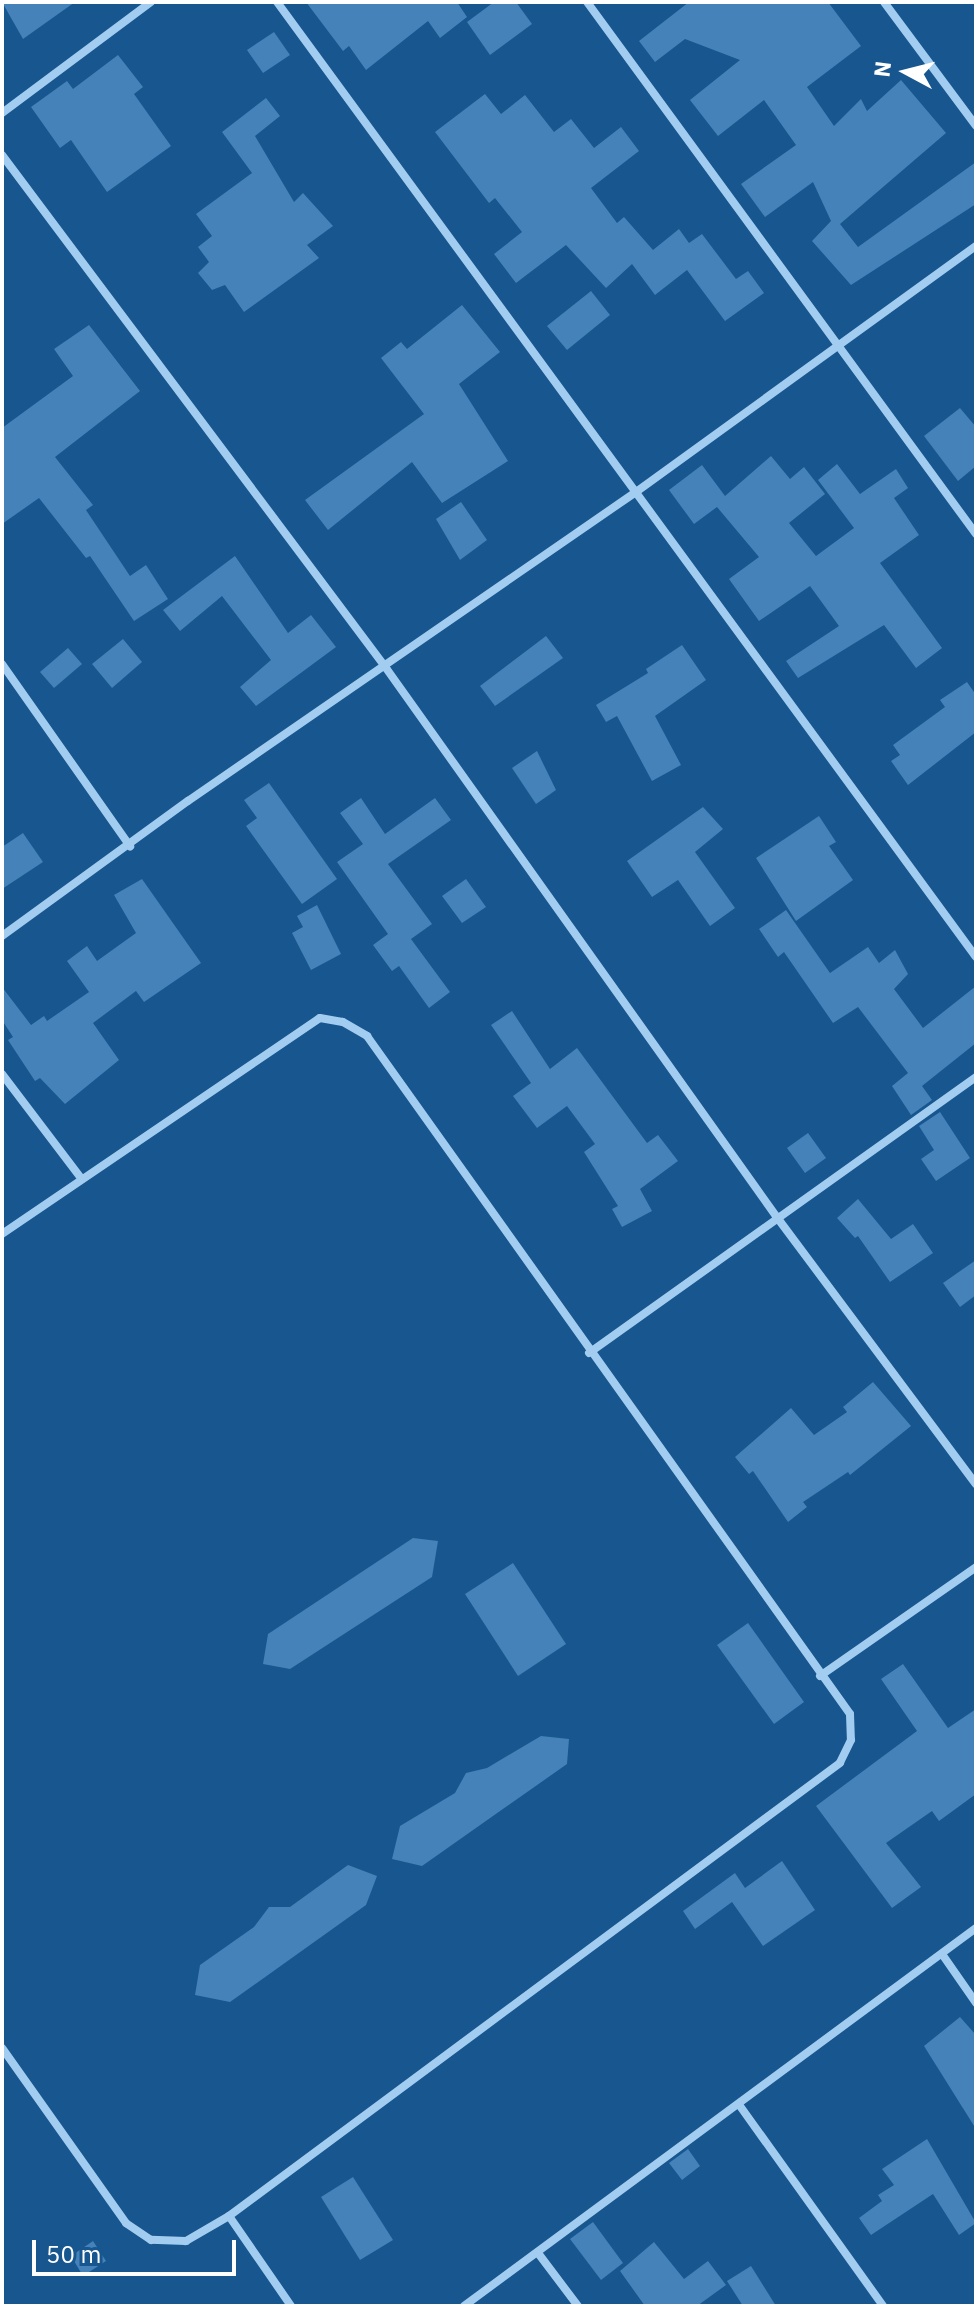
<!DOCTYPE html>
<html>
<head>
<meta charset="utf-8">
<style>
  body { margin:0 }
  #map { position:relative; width:978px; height:2308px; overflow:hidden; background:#17568f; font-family:"IBM Plex Sans",sans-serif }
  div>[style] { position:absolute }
  .building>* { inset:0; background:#4482b9 }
  .minor>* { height:8px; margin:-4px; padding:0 4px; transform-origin:4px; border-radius:4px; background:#a3cdf0 }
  span { translate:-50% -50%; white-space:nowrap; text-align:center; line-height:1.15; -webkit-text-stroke:7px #17568f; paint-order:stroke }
  .frame { position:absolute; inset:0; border:4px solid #fff; pointer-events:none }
  .north { position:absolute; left:866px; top:32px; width:80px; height:80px; -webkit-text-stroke:6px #17568f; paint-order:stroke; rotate:277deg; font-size:22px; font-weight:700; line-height:32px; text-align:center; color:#fff }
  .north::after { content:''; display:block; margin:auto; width:28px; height:36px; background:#fff; clip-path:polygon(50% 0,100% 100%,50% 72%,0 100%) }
  .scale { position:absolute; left:32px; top:2240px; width:204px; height:36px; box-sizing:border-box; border:4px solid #fff; border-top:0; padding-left:10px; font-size:24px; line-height:28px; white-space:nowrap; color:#fff; -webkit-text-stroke:6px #17568f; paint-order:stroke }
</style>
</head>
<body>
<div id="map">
  <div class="building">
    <i style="clip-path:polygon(2px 2px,75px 2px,23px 39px)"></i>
    <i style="clip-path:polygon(306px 2px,457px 2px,467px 17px,440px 38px,428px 21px,366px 70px,349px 46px,343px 51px)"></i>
    <i style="clip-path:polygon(494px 2px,516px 2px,532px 24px,490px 55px,467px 22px)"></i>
    <i style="clip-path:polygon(689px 2px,828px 2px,861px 46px,807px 87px,834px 126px,861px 99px,867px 111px,901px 80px,946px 133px,840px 224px,858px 247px,976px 162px,976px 204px,851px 285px,812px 241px,831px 221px,813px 182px,765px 217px,741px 184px,796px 145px,764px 100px,718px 136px,690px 100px,740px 60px,685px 39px,655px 62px,639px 41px)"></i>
    <i style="clip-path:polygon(274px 32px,290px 55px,263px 73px,247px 50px)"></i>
    <i style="clip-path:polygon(118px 55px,143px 87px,134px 94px,171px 146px,107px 192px,71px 140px,60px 148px,31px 107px,67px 81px,73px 89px)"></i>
    <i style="clip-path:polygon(485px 94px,501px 114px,525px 95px,554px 132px,571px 119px,594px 148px,621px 127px,639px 151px,591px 188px,617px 223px,624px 217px,653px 250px,679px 229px,689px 243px,702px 234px,736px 279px,748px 271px,764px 293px,725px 321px,687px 270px,655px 295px,632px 264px,606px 288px,566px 245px,516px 283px,494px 254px,522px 232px,495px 198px,489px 203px,435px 132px)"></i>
    <i style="clip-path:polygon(266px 98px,280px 116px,255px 136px,294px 202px,303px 193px,333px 226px,307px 245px,319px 258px,244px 312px,225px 285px,212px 290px,198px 273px,209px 262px,198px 247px,212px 236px,196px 214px,252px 173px,222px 132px)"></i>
    <i style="clip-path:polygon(591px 291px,610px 315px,567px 350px,547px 326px)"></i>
    <i style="clip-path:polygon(462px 305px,500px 352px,459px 384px,508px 461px,442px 503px,412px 462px,328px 530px,305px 500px,424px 414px,381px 358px,401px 342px,407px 349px)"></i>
    <i style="clip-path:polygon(89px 325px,140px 391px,55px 457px,93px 505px,86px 510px,130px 576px,146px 565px,168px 599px,134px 621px,90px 556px,86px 558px,39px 498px,2px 524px,2px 428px,73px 376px,54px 349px)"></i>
    <i style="clip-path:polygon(960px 408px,976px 427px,976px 466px,958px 481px,924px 436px)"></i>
    <i style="clip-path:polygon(771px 456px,790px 479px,804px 467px,825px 494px,789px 523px,816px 556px,854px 528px,818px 480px,837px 464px,860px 494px,896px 469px,908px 488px,894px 498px,919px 535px,880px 563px,942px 648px,916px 668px,884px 625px,798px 678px,786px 661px,839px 626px,810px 586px,759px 621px,729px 579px,759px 557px,717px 507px,694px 524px,669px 490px,702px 465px,725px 496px)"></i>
    <i style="clip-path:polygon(461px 502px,487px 540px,460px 560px,436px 519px)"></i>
    <i style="clip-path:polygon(235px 556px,288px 633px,311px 615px,336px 647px,256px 706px,240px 687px,271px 660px,222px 596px,180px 631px,163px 610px)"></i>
    <i style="clip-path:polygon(546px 636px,563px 658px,495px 706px,480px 686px)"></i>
    <i style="clip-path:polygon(123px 639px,142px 662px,112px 688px,92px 664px)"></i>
    <i style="clip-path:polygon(682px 645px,706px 680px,655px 716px,681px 765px,652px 781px,617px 716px,606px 722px,596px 705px,648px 673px,646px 669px)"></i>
    <i style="clip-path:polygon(68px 648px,82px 664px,54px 688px,40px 672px)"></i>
    <i style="clip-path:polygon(967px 682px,976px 695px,976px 732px,908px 785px,891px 761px,900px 755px,893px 745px,945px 707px,940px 700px)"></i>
    <i style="clip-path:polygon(537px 751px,556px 790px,536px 804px,512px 768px)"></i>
    <i style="clip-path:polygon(269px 783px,337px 879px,302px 904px,246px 826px,257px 818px,244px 800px)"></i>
    <i style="clip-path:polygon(361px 798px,385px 834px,435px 798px,451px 820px,388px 864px,432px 924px,411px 939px,450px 992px,429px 1008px,399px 966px,392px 971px,373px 945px,388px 934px,337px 862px,363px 844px,340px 813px)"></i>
    <i style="clip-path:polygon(703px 807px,723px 829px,695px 852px,735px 908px,710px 926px,678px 880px,652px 897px,627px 861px)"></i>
    <i style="clip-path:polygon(819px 816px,836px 842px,829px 846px,853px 880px,796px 921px,756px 858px)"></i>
    <i style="clip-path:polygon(23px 833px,43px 862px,2px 889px,2px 847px)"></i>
    <i style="clip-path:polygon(142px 879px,201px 963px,144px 1002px,136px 991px,93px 1023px,119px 1060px,65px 1104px,40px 1078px,35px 1081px,8px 1040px,13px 1037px,2px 1020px,2px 987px,31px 1025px,44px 1016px,47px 1021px,89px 992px,67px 961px,87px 946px,97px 961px,136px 933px,114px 895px)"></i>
    <i style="clip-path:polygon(466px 879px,486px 907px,462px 923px,442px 896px)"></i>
    <i style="clip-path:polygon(317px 905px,341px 954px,311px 970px,292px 933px,303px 927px,297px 916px)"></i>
    <i style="clip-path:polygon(786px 910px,830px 973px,868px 947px,879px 963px,895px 950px,908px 974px,894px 989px,923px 1028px,976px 986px,976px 1043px,922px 1086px,932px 1100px,911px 1115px,892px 1086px,908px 1073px,858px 1007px,833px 1023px,784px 952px,778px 957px,759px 929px)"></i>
    <i style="clip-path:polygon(512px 1011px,550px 1069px,577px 1048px,647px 1143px,658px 1135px,678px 1161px,640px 1189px,652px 1211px,622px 1227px,612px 1209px,618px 1206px,584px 1152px,595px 1144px,567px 1106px,537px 1128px,513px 1096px,531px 1083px,491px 1025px)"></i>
    <i style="clip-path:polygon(940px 1112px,970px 1158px,936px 1181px,921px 1159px,934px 1150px,919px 1126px)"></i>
    <i style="clip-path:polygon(808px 1133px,826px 1158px,805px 1173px,787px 1148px)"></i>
    <i style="clip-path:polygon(858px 1199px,891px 1239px,913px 1224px,933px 1253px,890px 1282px,858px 1236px,855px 1238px,837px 1218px)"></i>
    <i style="clip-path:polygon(976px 1260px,976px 1295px,960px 1307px,943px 1283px)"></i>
    <i style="clip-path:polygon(873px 1382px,911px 1426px,850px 1475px,848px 1472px,803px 1502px,807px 1507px,788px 1522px,753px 1471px,749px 1474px,735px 1457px,791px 1408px,814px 1435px,847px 1412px,843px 1407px)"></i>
    <i style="clip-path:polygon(413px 1538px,438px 1541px,432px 1577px,290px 1669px,263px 1664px,268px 1634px)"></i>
    <i style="clip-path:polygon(513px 1563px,566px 1644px,518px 1676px,465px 1594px)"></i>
    <i style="clip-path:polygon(748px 1623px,804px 1702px,774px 1724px,717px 1645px)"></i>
    <i style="clip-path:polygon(903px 1664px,948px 1728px,976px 1709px,976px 1794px,939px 1821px,932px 1811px,886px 1843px,921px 1887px,892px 1908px,816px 1806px,917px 1731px,881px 1679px)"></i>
    <i style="clip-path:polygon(541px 1736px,569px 1739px,567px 1764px,422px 1866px,392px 1859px,400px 1826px,455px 1793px,466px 1773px,487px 1768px)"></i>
    <i style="clip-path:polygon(782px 1861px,815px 1910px,763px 1946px,732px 1902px,695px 1929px,683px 1911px,735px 1873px,745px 1888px)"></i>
    <i style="clip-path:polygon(348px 1865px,377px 1876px,366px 1905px,230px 2002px,195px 1995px,200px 1965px,254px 1927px,269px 1907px,290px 1907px)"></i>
    <i style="clip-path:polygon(960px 2017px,976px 2035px,976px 2129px,924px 2046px)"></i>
    <i style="clip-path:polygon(927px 2139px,976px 2223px,959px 2235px,933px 2194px,871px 2235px,859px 2218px,882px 2201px,878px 2195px,894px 2185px,882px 2169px)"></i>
    <i style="clip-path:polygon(688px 2149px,700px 2166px,682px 2180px,669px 2163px)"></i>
    <i style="clip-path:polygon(353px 2177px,393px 2240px,360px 2260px,321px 2197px)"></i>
    <i style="clip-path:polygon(593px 2222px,623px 2263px,601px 2280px,570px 2239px)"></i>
    <i style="clip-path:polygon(93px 2241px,106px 2261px,83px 2276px,71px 2256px)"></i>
    <i style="clip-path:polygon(654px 2242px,684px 2279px,708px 2261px,726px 2285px,697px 2306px,645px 2306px,620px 2271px)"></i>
    <i style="clip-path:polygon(751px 2266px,776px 2306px,743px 2306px,727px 2281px)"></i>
  </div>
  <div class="minor">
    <i style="left:277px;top:2px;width:1183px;rotate:53.8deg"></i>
    <i style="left:587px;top:2px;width:659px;rotate:53.83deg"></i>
    <i style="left:884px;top:2px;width:154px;rotate:53.4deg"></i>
    <i style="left:2px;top:113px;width:186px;rotate:-36.7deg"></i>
    <i style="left:2px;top:155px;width:641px;rotate:53.18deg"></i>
    <i style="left:386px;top:668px;width:673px;rotate:54.56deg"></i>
    <i style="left:776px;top:1216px;width:334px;rotate:53.3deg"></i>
    <i style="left:2px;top:664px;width:223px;rotate:54.9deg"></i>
    <i style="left:2px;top:936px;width:230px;rotate:-36deg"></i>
    <i style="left:188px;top:801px;width:544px;rotate:-34.6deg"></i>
    <i style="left:636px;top:492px;width:420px;rotate:-35.9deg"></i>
    <i style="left:2px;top:1074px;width:131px;rotate:52.8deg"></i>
    <i style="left:2px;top:1234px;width:384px;rotate:-34.2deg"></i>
    <i style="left:320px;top:1018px;width:23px;rotate:10deg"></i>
    <i style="left:343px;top:1022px;width:28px;rotate:30deg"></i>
    <i style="left:367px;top:1036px;width:832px;rotate:54.53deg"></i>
    <i style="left:850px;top:1714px;width:26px;rotate:88deg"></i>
    <i style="left:851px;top:1740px;width:25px;rotate:116deg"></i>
    <i style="left:840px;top:1763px;width:761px;rotate:143.45deg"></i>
    <i style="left:229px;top:2216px;width:50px;rotate:149.8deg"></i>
    <i style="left:186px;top:2241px;width:35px;rotate:-178deg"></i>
    <i style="left:151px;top:2240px;width:30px;rotate:-146deg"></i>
    <i style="left:126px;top:2223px;width:214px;rotate:-125.3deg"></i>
    <i style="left:589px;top:1353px;width:475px;rotate:-35.5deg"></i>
    <i style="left:820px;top:1676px;width:190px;rotate:-34.9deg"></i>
    <i style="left:942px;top:1954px;width:60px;rotate:55.2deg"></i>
    <i style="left:740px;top:2106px;width:246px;rotate:54.4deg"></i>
    <i style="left:229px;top:2216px;width:109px;rotate:55.4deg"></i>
    <i style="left:538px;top:2253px;width:66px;rotate:53deg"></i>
    <i style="left:464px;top:2306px;width:636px;rotate:-36.44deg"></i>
  </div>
  <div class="frame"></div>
  <div class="north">N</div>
  <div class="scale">50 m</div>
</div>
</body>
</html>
